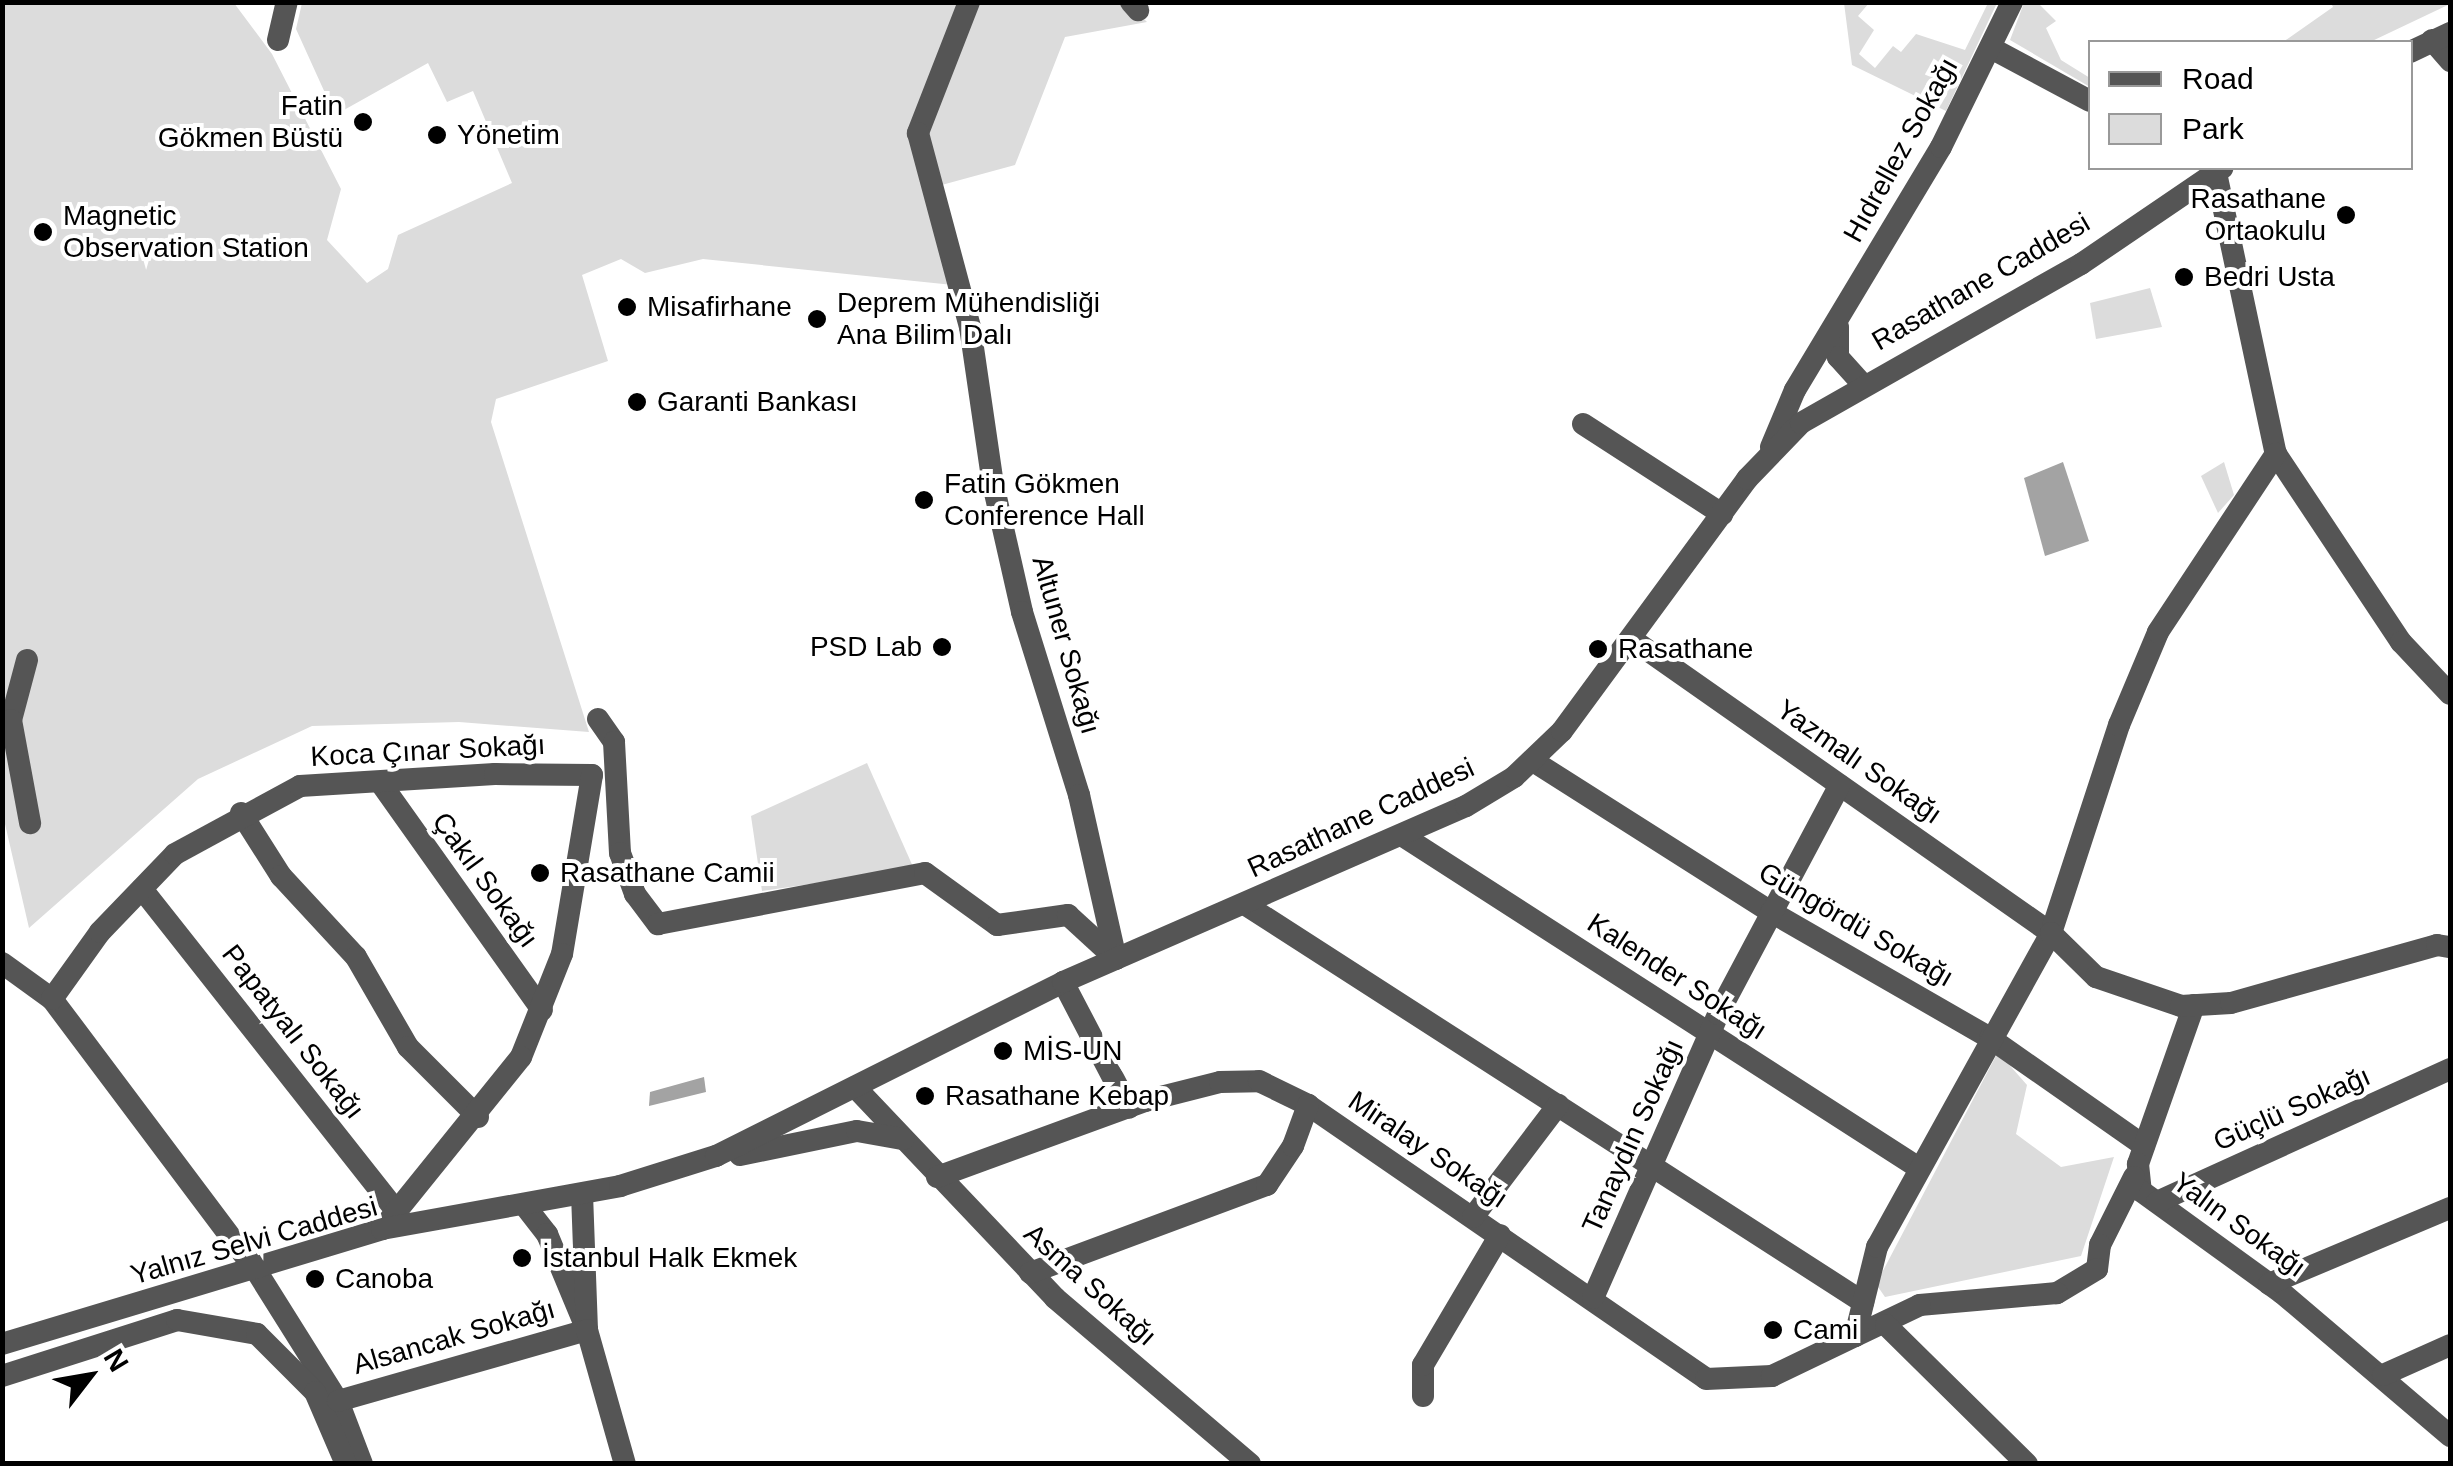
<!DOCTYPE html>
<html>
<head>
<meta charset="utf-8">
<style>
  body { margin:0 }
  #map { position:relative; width:2453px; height:1466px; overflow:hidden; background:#fff; font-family:Arial,sans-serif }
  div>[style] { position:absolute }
  .green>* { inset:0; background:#dcdcdc }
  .water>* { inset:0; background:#a3a3a3 }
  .minor>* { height:22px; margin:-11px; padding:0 11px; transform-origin:11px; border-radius:11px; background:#555 }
  .dots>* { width:28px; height:28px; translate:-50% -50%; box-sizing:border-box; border:5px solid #fff; border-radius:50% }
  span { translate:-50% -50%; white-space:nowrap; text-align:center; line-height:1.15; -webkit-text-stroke:8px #fff; paint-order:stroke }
  .poi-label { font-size:28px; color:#000 }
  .right { translate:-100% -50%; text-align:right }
  .left { translate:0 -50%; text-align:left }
  .street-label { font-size:28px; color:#000 }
  .frame { position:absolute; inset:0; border:5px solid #000; pointer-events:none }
  .legend { position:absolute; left:2088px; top:40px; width:325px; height:130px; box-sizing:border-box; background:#fff; border:2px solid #999; margin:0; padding:12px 18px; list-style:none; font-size:30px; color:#000 }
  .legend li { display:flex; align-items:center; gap:20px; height:50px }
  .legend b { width:50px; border:2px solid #999 }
  .north { position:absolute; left:40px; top:1326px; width:100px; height:100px; -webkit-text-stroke:8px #fff; paint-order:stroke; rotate:59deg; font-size:28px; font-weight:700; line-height:40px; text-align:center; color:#000 }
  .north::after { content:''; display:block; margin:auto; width:35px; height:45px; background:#000; clip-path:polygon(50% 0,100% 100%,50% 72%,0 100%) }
</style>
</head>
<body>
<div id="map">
  <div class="green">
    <i style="clip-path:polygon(1127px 2px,1147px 22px,1065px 37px,1015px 165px,927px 189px,953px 285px,703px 259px,645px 273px,621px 259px,582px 275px,608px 361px,496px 399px,491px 422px,589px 732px,459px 722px,312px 726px,198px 779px,29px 928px,2px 811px,2px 3px,234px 3px,272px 54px,341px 189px,327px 240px,367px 283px,388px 269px,398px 235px,512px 183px,473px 91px,447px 102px,428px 63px,335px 115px,296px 29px,302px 3px)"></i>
    <i style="clip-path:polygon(1844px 3px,1869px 3px,1858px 16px,1874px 30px,1859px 54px,1875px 68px,1893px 46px,1901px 52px,1916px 34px,1965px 50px,1988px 3px,1997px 3px,1946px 111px,1852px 65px)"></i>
    <i style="clip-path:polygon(2024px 3px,2038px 3px,2056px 21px,2046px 28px,2061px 60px,2090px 78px,2090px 87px,2010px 40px)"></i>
    <i style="clip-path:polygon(2331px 3px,2450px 2px,2450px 4px,2370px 42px,2283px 42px,2333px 7px)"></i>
    <i style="clip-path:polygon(2150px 288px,2162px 327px,2096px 339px,2090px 303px)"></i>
    <i style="clip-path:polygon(2224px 462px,2234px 495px,2218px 513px,2201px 476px)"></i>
    <i style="clip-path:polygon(867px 763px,914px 869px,762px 891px,751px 816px)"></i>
    <i style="clip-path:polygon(1998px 1052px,2027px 1085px,2016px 1134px,2061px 1167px,2114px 1157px,2081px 1256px,1885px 1297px,1876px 1284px)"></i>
  </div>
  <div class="water">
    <i style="clip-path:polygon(2063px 462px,2089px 541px,2045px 556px,2024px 478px)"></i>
    <i style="clip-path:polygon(704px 1077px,706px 1092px,649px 1106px,650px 1092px)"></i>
  </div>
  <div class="minor">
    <i style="left:969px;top:2px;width:141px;rotate:111.3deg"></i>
    <i style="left:918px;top:133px;width:201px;rotate:75deg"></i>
    <i style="left:970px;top:327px;width:159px;rotate:81.7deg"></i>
    <i style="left:993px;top:484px;width:131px;rotate:77.2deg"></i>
    <i style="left:1022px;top:612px;width:192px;rotate:72.7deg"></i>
    <i style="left:1079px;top:795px;width:168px;rotate:77.3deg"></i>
    <i style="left:1131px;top:2px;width:11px;rotate:49deg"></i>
    <i style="left:278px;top:40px;width:39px;rotate:-77deg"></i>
    <i style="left:2432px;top:40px;width:28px;rotate:49deg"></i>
    <i style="left:1991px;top:48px;width:112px;rotate:28.2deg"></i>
    <i style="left:2410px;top:52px;width:44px;rotate:-25.4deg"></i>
    <i style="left:2215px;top:168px;width:292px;rotate:78deg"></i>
    <i style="left:2276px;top:454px;width:226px;rotate:56.4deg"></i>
    <i style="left:2401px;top:642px;width:71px;rotate:46.7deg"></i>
    <i style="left:1838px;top:327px;width:30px;rotate:90deg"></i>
    <i style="left:1838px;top:357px;width:36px;rotate:48deg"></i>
    <i style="left:1583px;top:424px;width:166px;rotate:32.9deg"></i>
    <i style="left:1771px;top:447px;width:62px;rotate:-67.2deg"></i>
    <i style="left:1795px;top:390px;width:283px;rotate:-59deg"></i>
    <i style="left:1941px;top:147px;width:161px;rotate:-63.9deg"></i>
    <i style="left:1633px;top:640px;width:510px;rotate:35.03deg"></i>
    <i style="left:2051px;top:933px;width:219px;rotate:-71.9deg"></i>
    <i style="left:2119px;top:725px;width:101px;rotate:-67.2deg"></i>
    <i style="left:2158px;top:632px;width:214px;rotate:-56.5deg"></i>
    <i style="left:27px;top:660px;width:62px;rotate:104.9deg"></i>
    <i style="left:11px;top:720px;width:105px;rotate:79.5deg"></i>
    <i style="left:598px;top:719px;width:28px;rotate:55deg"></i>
    <i style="left:614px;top:742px;width:111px;rotate:86.9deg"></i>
    <i style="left:620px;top:853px;width:44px;rotate:69.9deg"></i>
    <i style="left:635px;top:894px;width:38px;rotate:53deg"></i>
    <i style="left:658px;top:924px;width:272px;rotate:-10.8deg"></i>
    <i style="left:925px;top:873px;width:89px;rotate:35.8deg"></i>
    <i style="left:997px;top:925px;width:72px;rotate:-8deg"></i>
    <i style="left:1068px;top:915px;width:65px;rotate:42.5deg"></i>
    <i style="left:1533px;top:761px;width:282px;rotate:32.4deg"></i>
    <i style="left:1771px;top:912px;width:253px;rotate:29.9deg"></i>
    <i style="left:1990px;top:1038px;width:188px;rotate:35deg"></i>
    <i style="left:382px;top:785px;width:276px;rotate:54.6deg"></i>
    <i style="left:241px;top:813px;width:75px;rotate:57.6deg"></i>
    <i style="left:281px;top:876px;width:110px;rotate:47.2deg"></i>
    <i style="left:356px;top:957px;width:104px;rotate:60deg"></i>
    <i style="left:408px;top:1047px;width:99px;rotate:45deg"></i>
    <i style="left:1403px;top:836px;width:614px;rotate:32.76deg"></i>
    <i style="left:142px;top:889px;width:412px;rotate:51.7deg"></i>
    <i style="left:1246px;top:905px;width:734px;rotate:32.76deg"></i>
    <i style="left:2px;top:963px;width:62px;rotate:35.8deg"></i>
    <i style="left:52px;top:999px;width:341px;rotate:53.1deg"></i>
    <i style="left:257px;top:1272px;width:152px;rotate:57.9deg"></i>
    <i style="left:338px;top:1401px;width:67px;rotate:69.1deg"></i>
    <i style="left:1063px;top:982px;width:142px;rotate:62.4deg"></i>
    <i style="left:52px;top:999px;width:82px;rotate:-54.4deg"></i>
    <i style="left:100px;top:932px;width:108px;rotate:-46.1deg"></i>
    <i style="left:175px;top:854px;width:142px;rotate:-28.5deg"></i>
    <i style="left:300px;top:786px;width:195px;rotate:-3.5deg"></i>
    <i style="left:495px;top:774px;width:97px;rotate:0.6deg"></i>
    <i style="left:592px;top:775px;width:181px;rotate:99.5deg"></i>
    <i style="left:562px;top:954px;width:111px;rotate:111.7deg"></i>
    <i style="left:521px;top:1057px;width:221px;rotate:128.9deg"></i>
    <i style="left:2194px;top:1005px;width:169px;rotate:109.4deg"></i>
    <i style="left:2138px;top:1164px;width:27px;rotate:84deg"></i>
    <i style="left:2141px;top:1191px;width:174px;rotate:35.9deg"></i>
    <i style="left:2282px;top:1293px;width:221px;rotate:40.4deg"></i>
    <i style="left:855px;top:1087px;width:291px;rotate:46.5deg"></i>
    <i style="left:1055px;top:1298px;width:256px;rotate:40.4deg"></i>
    <i style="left:740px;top:1155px;width:119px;rotate:-11.6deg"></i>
    <i style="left:857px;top:1131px;width:47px;rotate:9.9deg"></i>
    <i style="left:937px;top:1177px;width:221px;rotate:-20.1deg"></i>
    <i style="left:1145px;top:1101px;width:77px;rotate:-14.2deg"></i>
    <i style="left:1220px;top:1082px;width:39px;rotate:-1deg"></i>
    <i style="left:1259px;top:1081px;width:55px;rotate:26.1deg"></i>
    <i style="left:1308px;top:1105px;width:483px;rotate:34.5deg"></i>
    <i style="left:1706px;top:1379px;width:66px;rotate:-2.6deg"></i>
    <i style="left:1772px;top:1376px;width:92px;rotate:-25.7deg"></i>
    <i style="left:2134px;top:1177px;width:76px;rotate:116.6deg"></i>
    <i style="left:2100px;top:1245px;width:24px;rotate:97deg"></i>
    <i style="left:2097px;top:1269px;width:47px;rotate:149deg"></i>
    <i style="left:2057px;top:1293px;width:138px;rotate:175deg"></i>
    <i style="left:1920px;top:1305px;width:72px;rotate:154.5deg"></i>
    <i style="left:1855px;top:1336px;width:92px;rotate:-76.1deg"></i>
    <i style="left:1877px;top:1247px;width:359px;rotate:-61deg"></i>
    <i style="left:2051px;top:933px;width:63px;rotate:44.4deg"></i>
    <i style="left:2096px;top:977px;width:90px;rotate:18.8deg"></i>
    <i style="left:2181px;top:1006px;width:50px;rotate:-3.4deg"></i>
    <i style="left:2231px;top:1003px;width:214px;rotate:-15.7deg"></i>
    <i style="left:2437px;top:945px;width:13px;rotate:9deg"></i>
    <i style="left:2157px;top:1202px;width:322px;rotate:-24.4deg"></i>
    <i style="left:525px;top:1206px;width:36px;rotate:52deg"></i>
    <i style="left:547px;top:1234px;width:104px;rotate:67.4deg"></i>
    <i style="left:587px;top:1330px;width:136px;rotate:-92.1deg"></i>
    <i style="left:1473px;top:1217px;width:141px;rotate:-52.8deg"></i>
    <i style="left:1030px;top:1273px;width:253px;rotate:-20.4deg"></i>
    <i style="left:1267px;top:1185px;width:47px;rotate:-56.3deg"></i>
    <i style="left:1293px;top:1146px;width:44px;rotate:-69.9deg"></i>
    <i style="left:2269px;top:1284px;width:196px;rotate:-22.8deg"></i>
    <i style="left:1593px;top:1298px;width:310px;rotate:-66.2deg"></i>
    <i style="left:1718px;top:1014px;width:259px;rotate:-62deg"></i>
    <i style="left:1886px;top:1325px;width:198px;rotate:44.6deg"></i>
    <i style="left:2px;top:1344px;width:397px;rotate:-16.8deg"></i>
    <i style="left:382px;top:1229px;width:242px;rotate:-10.2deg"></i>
    <i style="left:620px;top:1186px;width:101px;rotate:-17.4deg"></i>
    <i style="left:716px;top:1156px;width:388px;rotate:-26.6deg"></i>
    <i style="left:1063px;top:982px;width:440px;rotate:-23.6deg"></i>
    <i style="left:1466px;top:806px;width:56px;rotate:-31.1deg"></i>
    <i style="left:1514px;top:777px;width:66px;rotate:-43.8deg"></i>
    <i style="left:1562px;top:731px;width:313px;rotate:-53.7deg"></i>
    <i style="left:1747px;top:479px;width:78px;rotate:-46deg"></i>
    <i style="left:1801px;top:423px;width:322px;rotate:-29.6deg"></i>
    <i style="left:2081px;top:264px;width:171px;rotate:-34.2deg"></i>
    <i style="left:2383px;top:1375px;width:73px;rotate:-24.1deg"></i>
    <i style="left:2px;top:1376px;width:184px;rotate:-17.7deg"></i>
    <i style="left:177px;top:1320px;width:81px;rotate:9.9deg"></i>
    <i style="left:257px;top:1334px;width:82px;rotate:45deg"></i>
    <i style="left:315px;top:1392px;width:78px;rotate:66.7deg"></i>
    <i style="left:1423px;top:1396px;width:31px;rotate:-90deg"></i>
    <i style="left:1423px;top:1365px;width:151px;rotate:-59.4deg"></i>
    <i style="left:338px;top:1401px;width:259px;rotate:-15.9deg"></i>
    <i style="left:587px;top:1330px;width:139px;rotate:74.2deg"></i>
  </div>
  <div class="dots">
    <i style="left:363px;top:122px;background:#000"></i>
    <i style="left:437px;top:135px;background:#000"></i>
    <i style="left:2346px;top:215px;background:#000"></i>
    <i style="left:43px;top:232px;background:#000"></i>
    <i style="left:2184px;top:277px;background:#000"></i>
    <i style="left:627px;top:307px;background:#000"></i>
    <i style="left:817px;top:319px;background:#000"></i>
    <i style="left:637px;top:402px;background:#000"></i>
    <i style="left:924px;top:500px;background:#000"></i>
    <i style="left:942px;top:647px;background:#000"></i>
    <i style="left:1598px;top:649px;background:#000"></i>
    <i style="left:540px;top:873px;background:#000"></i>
    <i style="left:1003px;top:1051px;background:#000"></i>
    <i style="left:925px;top:1096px;background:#000"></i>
    <i style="left:522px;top:1258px;background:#000"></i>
    <i style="left:315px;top:1279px;background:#000"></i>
    <i style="left:1773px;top:1330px;background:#000"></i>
  </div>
  <div class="poi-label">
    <span class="right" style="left:343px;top:122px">Fatin<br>Gökmen Büstü</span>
    <span class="left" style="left:457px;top:135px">Yönetim</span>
    <span class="right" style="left:2326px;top:215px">Rasathane<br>Ortaokulu</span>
    <span class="left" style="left:63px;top:232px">Magnetic<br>Observation Station</span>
    <span class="left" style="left:2204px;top:277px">Bedri Usta</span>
    <span class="left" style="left:837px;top:319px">Deprem Mühendisliği<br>Ana Bilim Dalı</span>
    <span class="left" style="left:647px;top:307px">Misafirhane</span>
    <span class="left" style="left:657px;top:402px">Garanti Bankası</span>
    <span class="left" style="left:944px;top:500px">Fatin Gökmen<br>Conference Hall</span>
    <span class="right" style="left:922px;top:647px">PSD Lab</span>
    <span class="left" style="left:1618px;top:649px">Rasathane</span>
    <span class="left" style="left:560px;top:873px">Rasathane Camii</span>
    <span class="left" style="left:1023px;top:1051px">MİS-UN</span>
    <span class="left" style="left:945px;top:1096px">Rasathane Kebap</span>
    <span class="left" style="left:542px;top:1258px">İstanbul Halk Ekmek</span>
    <span class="left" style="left:335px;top:1279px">Canoba</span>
    <span class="left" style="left:1793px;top:1330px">Cami</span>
  </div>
  <div class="street-label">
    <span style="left:1901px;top:150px;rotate:-61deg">Hıdrellez Sokağı</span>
    <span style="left:1981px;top:282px;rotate:-30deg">Rasathane Caddesi</span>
    <span style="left:1066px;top:645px;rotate:74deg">Altuner Sokağı</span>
    <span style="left:428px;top:751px;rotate:-3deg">Koca Çınar Sokağı</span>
    <span style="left:1859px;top:762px;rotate:35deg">Yazmalı Sokağı</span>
    <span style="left:1361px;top:818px;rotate:-25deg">Rasathane Caddesi</span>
    <span style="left:485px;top:880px;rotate:54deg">Çakıl Sokağı</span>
    <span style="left:1856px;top:925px;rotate:30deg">Güngördü Sokağı</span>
    <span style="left:1677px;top:977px;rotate:33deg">Kalender Sokağı</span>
    <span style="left:293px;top:1032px;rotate:52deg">Papatyalı Sokağı</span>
    <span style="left:2292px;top:1109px;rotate:-24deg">Güçlü Sokağı</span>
    <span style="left:1633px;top:1136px;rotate:-66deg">Tanaydın Sokağı</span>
    <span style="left:1428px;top:1150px;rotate:34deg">Miralay Sokağı</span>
    <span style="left:2239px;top:1225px;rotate:36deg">Yalın Sokağı</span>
    <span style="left:254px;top:1241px;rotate:-16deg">Yalnız Selvi Caddesi</span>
    <span style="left:1090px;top:1285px;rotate:42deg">Asma Sokağı</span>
    <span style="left:454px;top:1337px;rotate:-16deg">Alsancak Sokağı</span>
  </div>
  <div class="frame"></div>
  <ul class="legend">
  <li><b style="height:12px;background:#555"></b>Road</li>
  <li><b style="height:28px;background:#dcdcdc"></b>Park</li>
  </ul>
  <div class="north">N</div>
</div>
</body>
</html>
